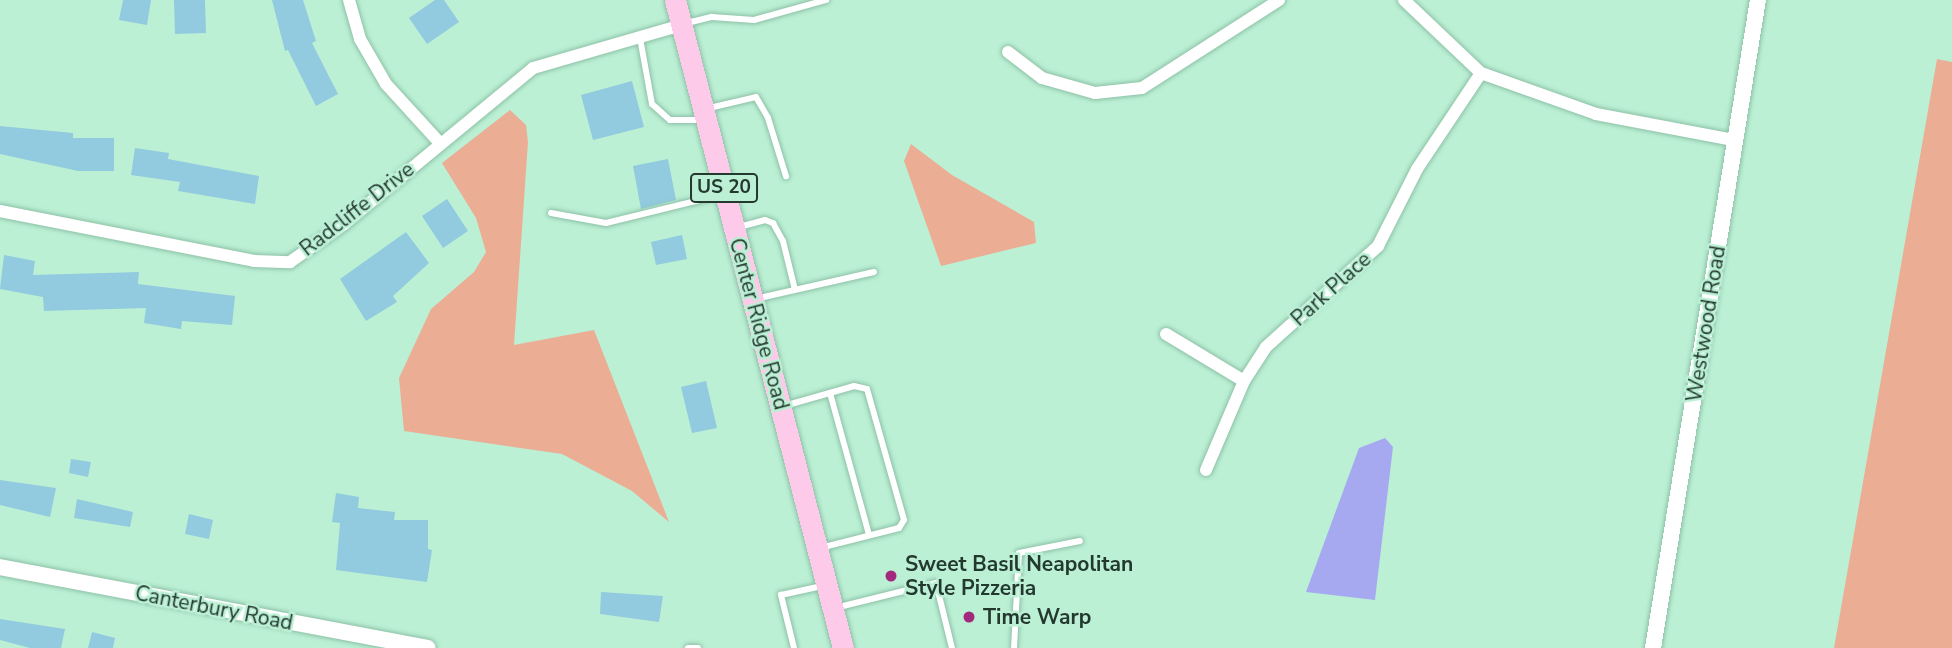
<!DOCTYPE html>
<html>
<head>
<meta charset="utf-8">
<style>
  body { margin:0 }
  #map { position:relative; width:1952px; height:648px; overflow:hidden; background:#bbf0d5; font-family:"Nunito Sans",sans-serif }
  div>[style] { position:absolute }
  .green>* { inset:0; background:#ecad95 }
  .water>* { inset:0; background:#a7a9f0 }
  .building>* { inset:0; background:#92cadf }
  .roads { filter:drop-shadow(0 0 2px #8ec1a7) drop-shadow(0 0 2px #8ec1a7) }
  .service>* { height:6px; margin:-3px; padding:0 3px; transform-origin:3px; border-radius:3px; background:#fff }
  .minor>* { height:12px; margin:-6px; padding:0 6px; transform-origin:6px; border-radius:6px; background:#fff }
  .tertiary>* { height:16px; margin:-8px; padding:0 8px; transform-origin:8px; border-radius:8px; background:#fff }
  .primary>* { height:21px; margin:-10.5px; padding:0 10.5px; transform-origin:10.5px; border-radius:10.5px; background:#fdcae9 }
  .dots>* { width:19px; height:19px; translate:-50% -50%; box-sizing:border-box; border:4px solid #bbf0d5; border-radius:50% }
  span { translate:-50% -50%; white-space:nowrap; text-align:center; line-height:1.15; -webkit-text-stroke:5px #bbf0d5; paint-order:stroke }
  .shield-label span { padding:2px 5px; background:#bbf0d5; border:2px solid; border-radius:5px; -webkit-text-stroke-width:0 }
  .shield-label { font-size:19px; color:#24392e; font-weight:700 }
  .street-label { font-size:21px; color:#24392e }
  .poi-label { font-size:21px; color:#24392e; font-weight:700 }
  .left { translate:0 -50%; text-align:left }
</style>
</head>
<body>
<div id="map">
  <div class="green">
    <i style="clip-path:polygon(1937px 59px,1952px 62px,1952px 648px,1834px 648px)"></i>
    <i style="clip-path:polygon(510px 110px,526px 125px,528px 142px,514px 345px,594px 330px,669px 522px,632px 491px,562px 454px,404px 431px,399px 378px,431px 309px,474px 272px,486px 252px,476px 218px,442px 163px)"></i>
    <i style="clip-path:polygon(911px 144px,952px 175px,1034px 222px,1036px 243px,941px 266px,904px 161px)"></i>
  </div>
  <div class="water">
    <i style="clip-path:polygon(1385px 438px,1393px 447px,1375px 600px,1306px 592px,1359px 448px)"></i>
  </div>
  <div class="building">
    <i style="clip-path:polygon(123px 0,151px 0,147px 25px,119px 20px)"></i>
    <i style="clip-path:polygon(174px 0,205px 0,206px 33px,175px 34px)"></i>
    <i style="clip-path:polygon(272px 0,303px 0,316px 41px,312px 43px,338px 94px,316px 106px,288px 50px,285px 51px)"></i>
    <i style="clip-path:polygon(435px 0,444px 0,459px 22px,427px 44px,409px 18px)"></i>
    <i style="clip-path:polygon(632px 81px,644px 127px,593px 140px,581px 95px)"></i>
    <i style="clip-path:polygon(0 126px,73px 133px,73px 138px,114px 138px,114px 171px,78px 171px,0 154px)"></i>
    <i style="clip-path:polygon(135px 148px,169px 153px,168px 159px,259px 176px,255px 204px,178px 191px,180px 182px,131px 175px)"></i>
    <i style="clip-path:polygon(668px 159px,676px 200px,641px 209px,633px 166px)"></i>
    <i style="clip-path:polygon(447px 199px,468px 231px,443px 248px,422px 216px)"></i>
    <i style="clip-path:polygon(406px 232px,429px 263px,393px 296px,397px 302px,366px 321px,340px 279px)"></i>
    <i style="clip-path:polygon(682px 235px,687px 259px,656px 265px,651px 242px)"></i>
    <i style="clip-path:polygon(4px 255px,35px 261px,33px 275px,139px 272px,138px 284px,235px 296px,232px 325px,182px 321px,181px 329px,144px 323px,146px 308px,44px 311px,43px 297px,0 289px)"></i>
    <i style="clip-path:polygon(706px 381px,717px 428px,692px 433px,681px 387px)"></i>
    <i style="clip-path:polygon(71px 459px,91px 462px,88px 477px,69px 473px)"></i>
    <i style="clip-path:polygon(0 480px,56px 488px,50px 517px,0 505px)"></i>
    <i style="clip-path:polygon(336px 493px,359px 497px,358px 508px,395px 512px,394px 520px,428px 520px,428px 549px,432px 550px,427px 582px,336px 570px,340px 523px,332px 522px)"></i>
    <i style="clip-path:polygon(77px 499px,133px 512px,130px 527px,74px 518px)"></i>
    <i style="clip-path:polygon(189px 514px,213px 520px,209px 539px,185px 534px)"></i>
    <i style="clip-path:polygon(601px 592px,663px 596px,659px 622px,600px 614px)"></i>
    <i style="clip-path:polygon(0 619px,65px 629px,61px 648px,30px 648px,0 640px)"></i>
    <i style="clip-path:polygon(92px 632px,115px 638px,113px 648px,88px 648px)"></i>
  </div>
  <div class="roads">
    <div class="service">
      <i style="left:683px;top:24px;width:30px;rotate:-14deg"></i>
      <i style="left:712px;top:17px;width:42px;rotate:4.1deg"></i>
      <i style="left:754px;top:20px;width:75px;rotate:-15.5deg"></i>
      <i style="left:640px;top:38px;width:67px;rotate:79.7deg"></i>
      <i style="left:652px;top:104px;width:24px;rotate:42deg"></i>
      <i style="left:670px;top:120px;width:31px"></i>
      <i style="left:705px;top:109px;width:52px;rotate:-13.2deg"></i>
      <i style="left:756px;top:97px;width:24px;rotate:60deg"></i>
      <i style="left:768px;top:118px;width:61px;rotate:72.8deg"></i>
      <i style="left:551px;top:213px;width:56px;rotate:10.3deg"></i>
      <i style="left:606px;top:223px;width:117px;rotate:-13.8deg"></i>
      <i style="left:739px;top:227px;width:27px;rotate:-15deg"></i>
      <i style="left:765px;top:220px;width:9px;rotate:21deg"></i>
      <i style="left:773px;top:223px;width:21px;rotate:61deg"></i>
      <i style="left:783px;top:241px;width:50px;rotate:76.2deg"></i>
      <i style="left:755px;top:299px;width:122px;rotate:-12.8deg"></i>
      <i style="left:830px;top:393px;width:147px;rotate:74.6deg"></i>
      <i style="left:784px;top:406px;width:73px;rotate:-15.9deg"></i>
      <i style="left:854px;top:386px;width:13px;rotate:13deg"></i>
      <i style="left:867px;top:389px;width:136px;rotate:74.2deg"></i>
      <i style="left:904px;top:520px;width:9px;rotate:122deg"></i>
      <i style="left:899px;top:528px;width:81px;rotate:165.8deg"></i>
      <i style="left:835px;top:608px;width:104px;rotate:-13.9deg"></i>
      <i style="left:936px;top:583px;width:67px;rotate:76.2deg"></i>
      <i style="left:688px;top:648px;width:10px"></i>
      <i style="left:794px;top:648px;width:55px;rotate:-103.8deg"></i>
      <i style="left:781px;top:595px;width:42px;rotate:-12.4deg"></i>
      <i style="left:1014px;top:648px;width:95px;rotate:-87deg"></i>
      <i style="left:1019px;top:553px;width:62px;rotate:-11.1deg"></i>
    </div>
    <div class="minor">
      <i style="left:349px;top:0;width:41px;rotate:74.2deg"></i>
      <i style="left:360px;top:39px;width:52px;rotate:60deg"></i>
      <i style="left:386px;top:84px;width:79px;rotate:47.6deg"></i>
      <i style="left:1404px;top:0;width:106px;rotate:43.5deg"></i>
      <i style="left:1481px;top:73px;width:122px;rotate:19.6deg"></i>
      <i style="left:1596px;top:114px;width:140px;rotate:10.7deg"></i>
      <i style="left:1008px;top:52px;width:43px;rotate:37.4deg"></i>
      <i style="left:1042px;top:78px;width:55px;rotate:15.8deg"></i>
      <i style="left:1095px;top:93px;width:47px;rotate:-6.1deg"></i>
      <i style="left:1142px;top:88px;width:163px;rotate:-32.7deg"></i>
      <i style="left:0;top:211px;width:259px;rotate:11.1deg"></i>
      <i style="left:254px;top:261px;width:36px;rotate:2deg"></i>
      <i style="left:290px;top:262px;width:66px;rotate:-35.1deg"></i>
      <i style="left:344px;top:224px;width:245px;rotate:-39.5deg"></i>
      <i style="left:533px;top:68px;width:155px;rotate:-16.1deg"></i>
      <i style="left:1166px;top:334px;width:91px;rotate:31.1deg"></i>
      <i style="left:1206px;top:470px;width:97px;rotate:-66.9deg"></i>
      <i style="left:1244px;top:381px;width:40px;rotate:-57.1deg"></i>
      <i style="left:1266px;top:347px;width:151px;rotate:-42deg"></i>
      <i style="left:1378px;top:246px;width:86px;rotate:-63.1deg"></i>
      <i style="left:1417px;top:169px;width:115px;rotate:-56.3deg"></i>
    </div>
    <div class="tertiary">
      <i style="left:0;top:567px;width:435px;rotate:10.7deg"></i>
      <i style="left:1653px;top:648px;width:656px;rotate:-80.8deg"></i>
    </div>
    <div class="primary">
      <i style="left:675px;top:0;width:669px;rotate:75.47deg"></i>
    </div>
  </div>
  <div class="dots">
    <i style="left:891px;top:576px;background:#a3297e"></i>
    <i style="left:969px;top:617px;background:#a3297e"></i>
  </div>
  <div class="shield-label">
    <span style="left:724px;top:188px">US 20</span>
  </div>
  <div class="street-label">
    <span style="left:357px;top:209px;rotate:-38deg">Radcliffe Drive</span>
    <span style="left:1331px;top:289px;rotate:-42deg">Park Place</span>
    <span style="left:759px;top:324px;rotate:75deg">Center Ridge Road</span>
    <span style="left:1706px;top:324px;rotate:-81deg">Westwood Road</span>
    <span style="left:214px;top:608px;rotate:11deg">Canterbury Road</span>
  </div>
  <div class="poi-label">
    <span class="left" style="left:905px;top:576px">Sweet Basil Neapolitan<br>Style Pizzeria</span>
    <span class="left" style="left:983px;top:617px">Time Warp</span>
  </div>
</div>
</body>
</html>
